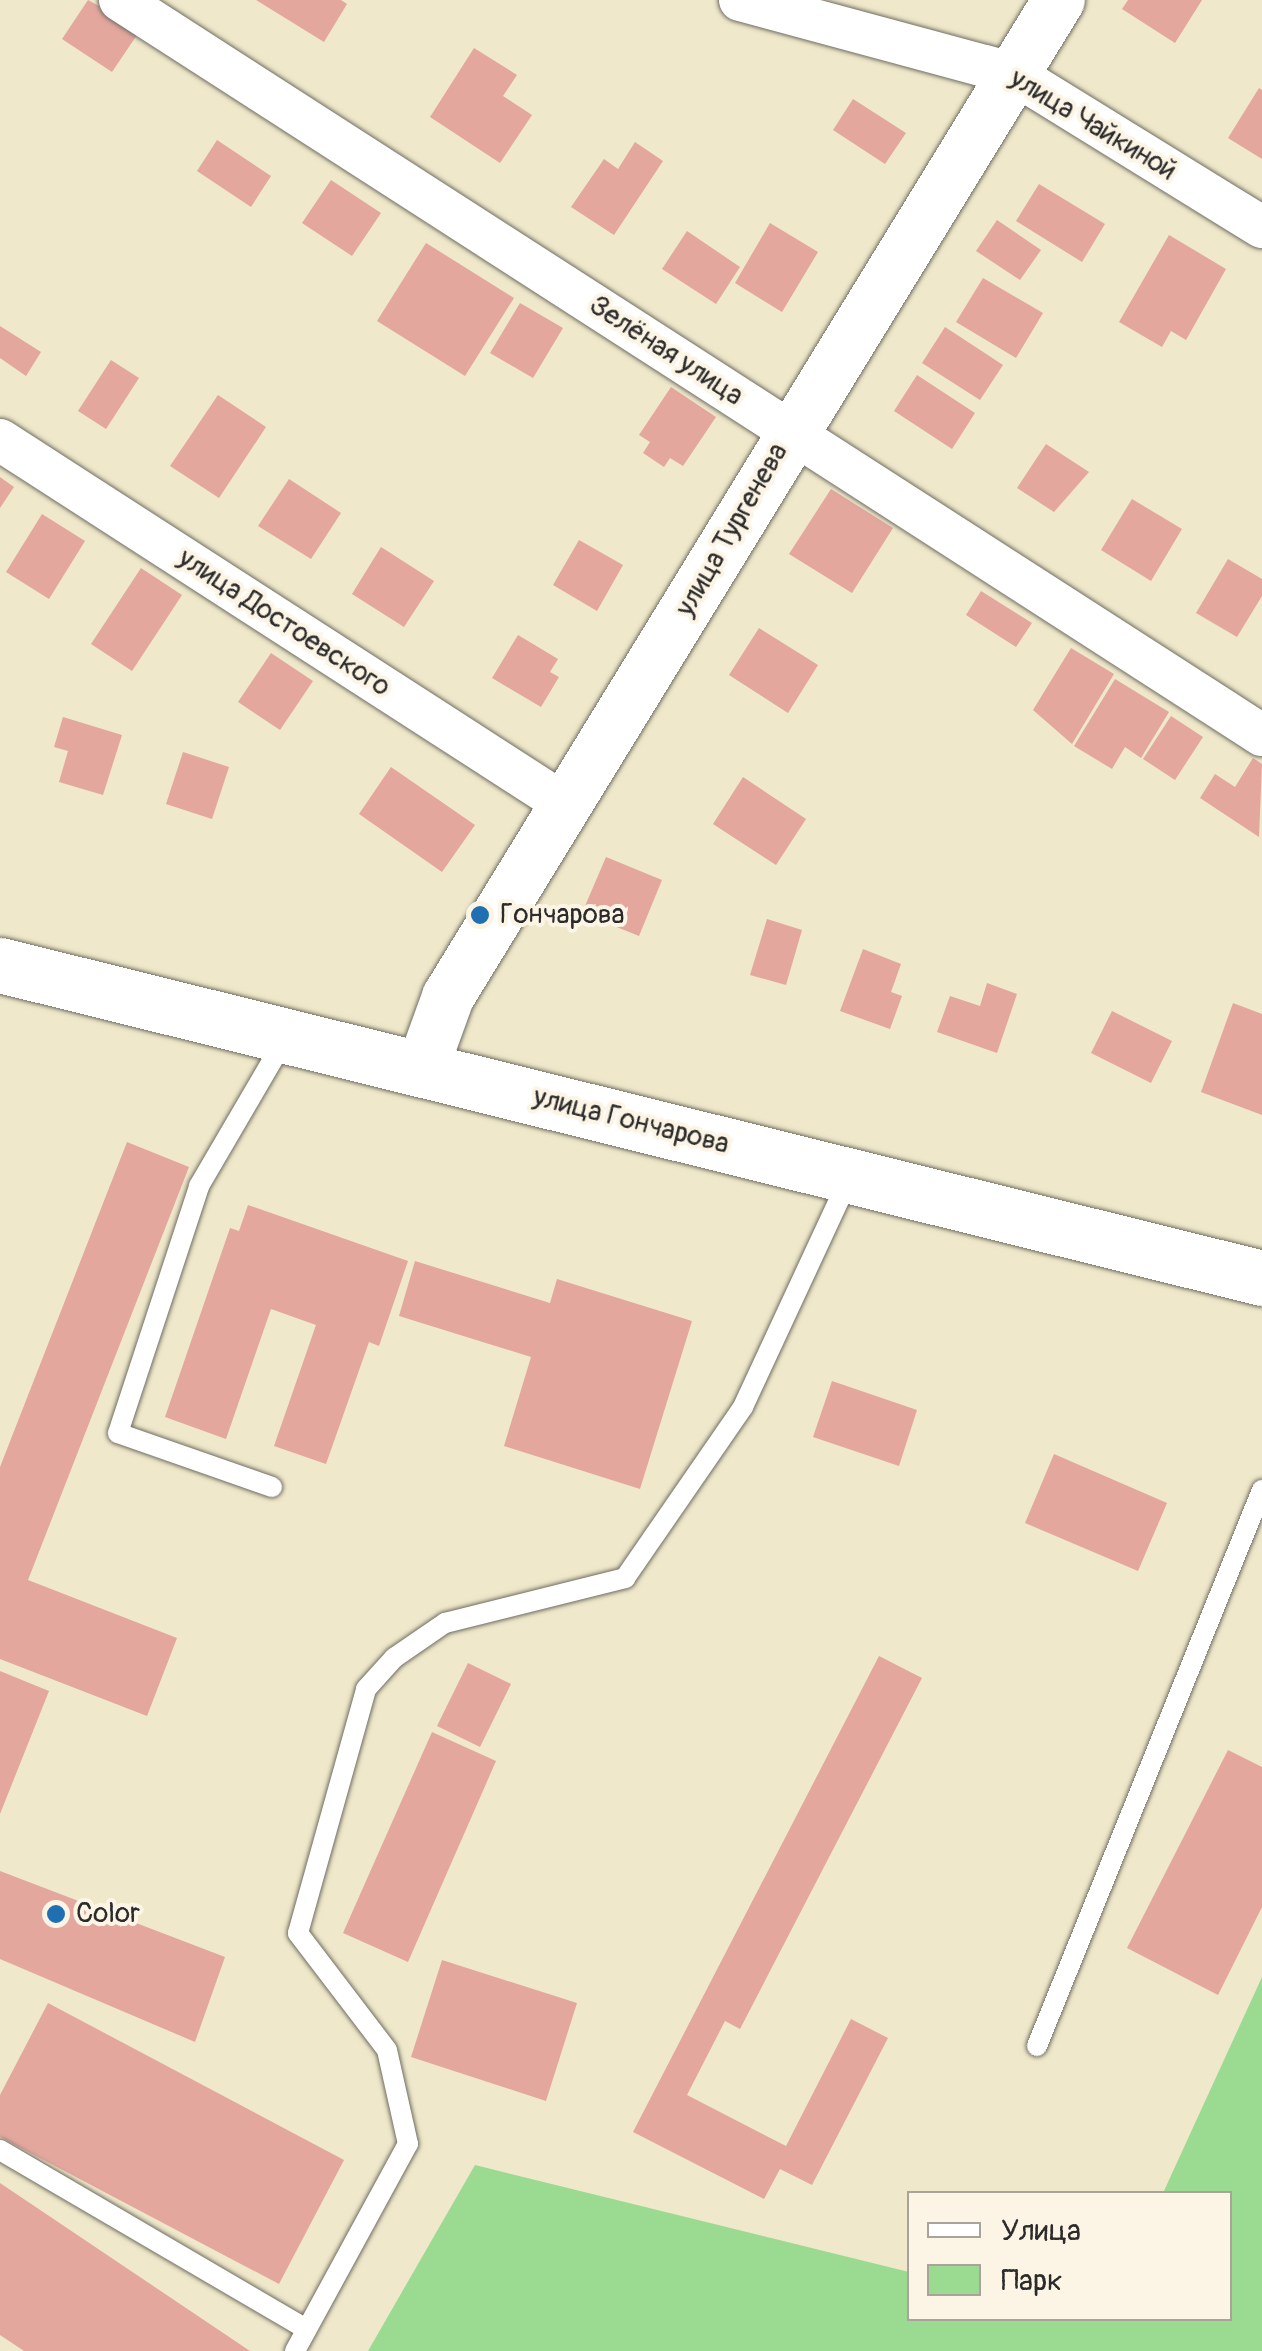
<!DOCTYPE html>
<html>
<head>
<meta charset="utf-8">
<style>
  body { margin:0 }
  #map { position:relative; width:1262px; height:2351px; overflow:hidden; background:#efe8ca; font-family:Pangolin,sans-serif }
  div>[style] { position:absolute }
  .green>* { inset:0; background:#9adb91 }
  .building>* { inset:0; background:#e3a79e }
  .roads { filter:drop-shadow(0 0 2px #706d63) drop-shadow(0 0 2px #706d63) }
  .service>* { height:20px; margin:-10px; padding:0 10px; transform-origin:10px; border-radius:10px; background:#fff }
  .minor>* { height:42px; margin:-21px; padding:0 21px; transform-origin:21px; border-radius:21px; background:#fff }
  .tertiary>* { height:52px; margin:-26px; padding:0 26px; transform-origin:26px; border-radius:26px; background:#fff }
  .primary>* { height:55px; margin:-27.5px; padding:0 27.5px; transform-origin:27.5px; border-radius:27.5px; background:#fff }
  .dots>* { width:28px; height:28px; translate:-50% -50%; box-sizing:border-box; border:5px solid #fcf5e5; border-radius:50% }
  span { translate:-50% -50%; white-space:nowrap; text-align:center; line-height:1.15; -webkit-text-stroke:8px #fcf5e5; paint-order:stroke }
  .street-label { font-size:28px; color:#2b2b2b }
  .poi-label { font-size:28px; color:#2b2b2b }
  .left { translate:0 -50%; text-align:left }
  .legend { position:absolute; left:907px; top:2191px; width:325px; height:130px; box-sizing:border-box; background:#fcf5e5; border:2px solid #a8a49b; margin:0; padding:12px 18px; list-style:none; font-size:30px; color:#2b2b2b }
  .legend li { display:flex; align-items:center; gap:20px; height:50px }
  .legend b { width:50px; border:2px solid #a8a49b }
</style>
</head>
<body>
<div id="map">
  <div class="green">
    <i style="clip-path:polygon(1262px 1977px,1262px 2351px,368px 2351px,475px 2165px,909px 2272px,910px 2318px,1230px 2318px,1230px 2194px,1163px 2193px)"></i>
  </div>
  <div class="building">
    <i style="clip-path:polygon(88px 0,141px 29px,112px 72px,62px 39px)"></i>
    <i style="clip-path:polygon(256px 0,341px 0,347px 4px,324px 42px)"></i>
    <i style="clip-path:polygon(1128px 0,1202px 0,1175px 43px,1122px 9px)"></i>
    <i style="clip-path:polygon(474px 48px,517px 75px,503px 96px,532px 115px,500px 163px,430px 117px)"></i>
    <i style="clip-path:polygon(1259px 88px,1262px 90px,1262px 159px,1228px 138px)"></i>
    <i style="clip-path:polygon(853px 99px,906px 133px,885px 164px,833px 130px)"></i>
    <i style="clip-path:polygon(217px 140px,271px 176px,251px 207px,197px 171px)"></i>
    <i style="clip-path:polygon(635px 142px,663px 161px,614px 235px,571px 207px,604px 159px,618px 169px)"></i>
    <i style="clip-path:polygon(331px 180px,381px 213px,352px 256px,302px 223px)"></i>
    <i style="clip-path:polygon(1039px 184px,1105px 224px,1082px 262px,1016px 221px)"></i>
    <i style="clip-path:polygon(997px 220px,1041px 250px,1020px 280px,976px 251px)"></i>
    <i style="clip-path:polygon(770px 223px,818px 252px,782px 312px,735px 283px)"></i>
    <i style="clip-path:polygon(687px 231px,740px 267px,716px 304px,662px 269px)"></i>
    <i style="clip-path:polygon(1169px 235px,1226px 269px,1186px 340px,1171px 331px,1162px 347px,1119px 322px)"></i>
    <i style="clip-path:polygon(426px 243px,514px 298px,465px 376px,377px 321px)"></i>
    <i style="clip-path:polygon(983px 278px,1043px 313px,1016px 358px,956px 322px)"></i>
    <i style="clip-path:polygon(520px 303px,563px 328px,533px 378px,490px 353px)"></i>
    <i style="clip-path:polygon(0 326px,41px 352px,26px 376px,0 358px)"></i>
    <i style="clip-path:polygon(945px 327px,1003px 365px,980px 400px,922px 363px)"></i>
    <i style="clip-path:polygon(111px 360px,139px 378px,106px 429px,78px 411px)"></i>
    <i style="clip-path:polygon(917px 375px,975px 413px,952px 449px,894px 411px)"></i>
    <i style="clip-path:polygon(671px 387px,716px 417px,683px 466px,670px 458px,664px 467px,643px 453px,650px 442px,639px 435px)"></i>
    <i style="clip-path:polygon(218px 395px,266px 427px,219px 498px,170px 466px)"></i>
    <i style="clip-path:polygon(1046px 444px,1089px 472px,1054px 512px,1017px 488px)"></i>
    <i style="clip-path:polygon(0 477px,14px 487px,0 508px)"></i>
    <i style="clip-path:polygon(289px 479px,341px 513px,311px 559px,258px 526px)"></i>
    <i style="clip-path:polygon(831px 489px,893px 528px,852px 593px,789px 554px)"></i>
    <i style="clip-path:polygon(1132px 499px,1182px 529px,1151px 581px,1101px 550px)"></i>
    <i style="clip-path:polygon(42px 514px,85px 541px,49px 599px,6px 572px)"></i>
    <i style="clip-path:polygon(579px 540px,623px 565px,597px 611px,553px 585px)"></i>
    <i style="clip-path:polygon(381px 547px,434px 581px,404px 627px,352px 594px)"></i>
    <i style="clip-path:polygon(1228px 559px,1262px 579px,1262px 596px,1237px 637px,1196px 613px)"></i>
    <i style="clip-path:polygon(141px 568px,182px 595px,132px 671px,91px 644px)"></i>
    <i style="clip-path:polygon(981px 591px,1032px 623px,1016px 647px,966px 615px)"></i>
    <i style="clip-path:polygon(759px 628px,818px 665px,788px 713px,729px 675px)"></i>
    <i style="clip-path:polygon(518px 635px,558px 659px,550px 672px,559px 677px,541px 707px,492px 678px)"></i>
    <i style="clip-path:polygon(1071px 648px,1114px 674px,1072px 744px,1033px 710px)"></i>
    <i style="clip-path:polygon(271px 653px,313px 681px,280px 730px,238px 702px)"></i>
    <i style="clip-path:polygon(1115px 679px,1169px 712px,1141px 758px,1125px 747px,1112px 769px,1074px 746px)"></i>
    <i style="clip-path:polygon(1171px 716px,1203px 737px,1175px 780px,1143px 759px)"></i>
    <i style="clip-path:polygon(63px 717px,122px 735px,103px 795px,59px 782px,68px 751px,54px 747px)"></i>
    <i style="clip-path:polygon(183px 752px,229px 767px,212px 819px,166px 804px)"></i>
    <i style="clip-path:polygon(1253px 758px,1262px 764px,1259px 837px,1200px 798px,1215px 774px,1235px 787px)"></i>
    <i style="clip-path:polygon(391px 767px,475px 825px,442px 872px,359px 814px)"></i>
    <i style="clip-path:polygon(743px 777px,806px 819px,776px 865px,713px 824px)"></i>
    <i style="clip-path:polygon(606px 857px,662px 880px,639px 936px,582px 913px)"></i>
    <i style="clip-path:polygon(767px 919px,802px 930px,786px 985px,750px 975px)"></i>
    <i style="clip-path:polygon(863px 949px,901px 964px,891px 992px,902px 996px,890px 1029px,840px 1011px)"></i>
    <i style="clip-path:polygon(987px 983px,1017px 994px,997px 1053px,937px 1032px,950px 996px,980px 1006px)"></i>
    <i style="clip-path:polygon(1233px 1003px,1262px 1014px,1262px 1115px,1201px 1092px)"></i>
    <i style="clip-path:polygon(1112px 1011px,1172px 1041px,1151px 1083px,1091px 1053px)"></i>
    <i style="clip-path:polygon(127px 1142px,189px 1167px,28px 1580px,177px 1638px,147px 1716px,0 1659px,0 1467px)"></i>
    <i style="clip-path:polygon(248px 1205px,408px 1261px,379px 1346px,369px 1342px,326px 1464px,274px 1446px,316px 1325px,271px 1309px,226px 1439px,165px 1417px,230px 1228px,239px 1231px)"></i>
    <i style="clip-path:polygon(415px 1261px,550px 1303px,557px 1279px,692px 1321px,640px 1489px,504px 1446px,531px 1357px,399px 1316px)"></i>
    <i style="clip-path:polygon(832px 1381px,917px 1410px,899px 1466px,813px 1437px)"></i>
    <i style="clip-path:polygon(1054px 1454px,1167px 1503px,1138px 1571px,1025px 1523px)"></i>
    <i style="clip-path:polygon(879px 1656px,922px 1678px,740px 2029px,725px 2021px,687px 2095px,786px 2146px,851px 2019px,888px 2038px,812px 2185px,780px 2169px,764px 2199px,633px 2132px)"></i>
    <i style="clip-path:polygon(468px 1663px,511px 1684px,480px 1747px,437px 1726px)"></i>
    <i style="clip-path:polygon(0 1671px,49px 1691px,0 1814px)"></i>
    <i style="clip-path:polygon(432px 1732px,496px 1761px,408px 1962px,343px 1933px)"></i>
    <i style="clip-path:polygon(1228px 1750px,1262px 1767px,1262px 1907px,1218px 1995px,1127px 1948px)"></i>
    <i style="clip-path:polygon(0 1871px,225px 1957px,195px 2042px,0 1959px)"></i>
    <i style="clip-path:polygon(442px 1960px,577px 2003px,546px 2101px,411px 2057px)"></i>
    <i style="clip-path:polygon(48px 2003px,344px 2160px,279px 2284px,0 2137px,0 2095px)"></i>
    <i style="clip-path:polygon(0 2183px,250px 2351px,24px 2351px,0 2335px)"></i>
  </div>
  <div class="roads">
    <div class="service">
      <i style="left:272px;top:1487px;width:163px;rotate:-160.7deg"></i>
      <i style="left:118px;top:1433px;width:260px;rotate:-71.8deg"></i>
      <i style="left:199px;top:1186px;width:173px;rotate:-59.7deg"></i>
      <i style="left:1037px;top:2046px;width:600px;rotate:-67.97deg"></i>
      <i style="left:0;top:2150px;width:355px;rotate:30.3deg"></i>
      <i style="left:295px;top:2351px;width:236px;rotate:-61.4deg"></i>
      <i style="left:408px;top:2144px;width:96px;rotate:-102.6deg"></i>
      <i style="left:387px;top:2050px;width:147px;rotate:-127.3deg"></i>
      <i style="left:298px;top:1933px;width:253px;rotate:-74.4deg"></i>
      <i style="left:366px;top:1689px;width:42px;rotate:-47.9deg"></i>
      <i style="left:394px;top:1658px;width:62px;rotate:-34.5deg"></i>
      <i style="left:445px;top:1623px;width:186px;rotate:-14deg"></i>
      <i style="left:625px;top:1578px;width:208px;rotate:-55.4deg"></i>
      <i style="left:743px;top:1407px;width:254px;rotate:-65.1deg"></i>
    </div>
    <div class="minor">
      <i style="left:120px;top:0;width:1358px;rotate:32.77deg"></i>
      <i style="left:740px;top:0;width:284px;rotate:15.1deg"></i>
      <i style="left:1014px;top:74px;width:291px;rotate:31.7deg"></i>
      <i style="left:0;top:440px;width:677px;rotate:32.82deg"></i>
    </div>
    <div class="tertiary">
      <i style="left:422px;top:1069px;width:77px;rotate:-70.1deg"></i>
      <i style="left:448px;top:997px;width:1169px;rotate:-58.5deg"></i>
    </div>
    <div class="primary">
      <i style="left:0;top:965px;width:1300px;rotate:13.93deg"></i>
    </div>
  </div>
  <div class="dots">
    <i style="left:480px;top:915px;background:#1f6fb2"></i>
    <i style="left:56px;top:1914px;background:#1f6fb2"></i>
  </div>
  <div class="street-label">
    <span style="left:1093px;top:125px;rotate:31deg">улица Чайкиной</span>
    <span style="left:666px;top:351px;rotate:33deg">Зелёная улица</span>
    <span style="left:732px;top:530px;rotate:-60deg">улица Тургенева</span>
    <span style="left:284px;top:623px;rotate:33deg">улица Достоевского</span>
    <span style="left:631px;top:1121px;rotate:14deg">улица Гончарова</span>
  </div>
  <div class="poi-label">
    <span class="left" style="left:500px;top:915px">Гончарова</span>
    <span class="left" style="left:76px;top:1914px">Color</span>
  </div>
  <ul class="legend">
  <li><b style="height:12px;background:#fff"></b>Улица</li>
  <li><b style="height:28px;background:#9adb91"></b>Парк</li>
  </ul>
</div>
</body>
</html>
